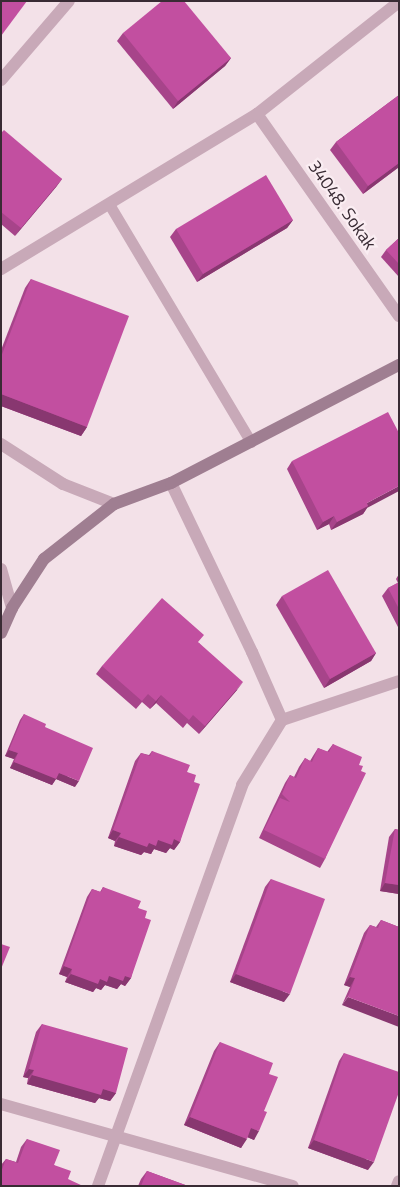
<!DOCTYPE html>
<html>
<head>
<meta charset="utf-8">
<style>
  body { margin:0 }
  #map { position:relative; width:400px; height:1187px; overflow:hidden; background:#f3e1e8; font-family:"Titillium Web",sans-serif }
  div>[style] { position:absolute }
  .lane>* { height:11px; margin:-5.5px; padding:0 5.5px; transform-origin:5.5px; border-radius:5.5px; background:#c8a9b8 }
  .street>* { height:12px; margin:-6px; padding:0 6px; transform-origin:6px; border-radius:6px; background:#c8a9b8 }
  .secondary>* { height:12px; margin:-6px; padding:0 6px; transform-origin:6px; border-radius:6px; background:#9f7e91 }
  .wall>* { inset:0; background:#a7448a }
  .shaded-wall>* { inset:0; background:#883770 }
  .building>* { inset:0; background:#c24fa0 }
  span { translate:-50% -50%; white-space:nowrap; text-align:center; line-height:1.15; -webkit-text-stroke:4.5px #faedf2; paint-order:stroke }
  .street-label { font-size:18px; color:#392b34 }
  .frame { position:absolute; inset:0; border:2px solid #392b34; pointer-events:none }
</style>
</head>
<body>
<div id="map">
  <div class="lane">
    <i style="left:109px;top:204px;width:277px;rotate:59.2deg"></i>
  </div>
  <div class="street">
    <i style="left:1px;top:80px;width:104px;rotate:-49.3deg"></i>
    <i style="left:257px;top:114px;width:247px;rotate:54.9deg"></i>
    <i style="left:1px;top:269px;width:299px;rotate:-31.2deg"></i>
    <i style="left:257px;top:114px;width:181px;rotate:-38.3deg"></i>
    <i style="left:1px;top:444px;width:74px;rotate:32.8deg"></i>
    <i style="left:63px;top:484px;width:55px;rotate:21.4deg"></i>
    <i style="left:1px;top:569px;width:41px;rotate:74.2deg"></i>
    <i style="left:282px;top:720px;width:123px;rotate:-18.4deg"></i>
    <i style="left:1px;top:1104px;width:303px;rotate:15.7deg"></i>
    <i style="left:98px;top:1186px;width:426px;rotate:-70.2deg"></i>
    <i style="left:242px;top:785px;width:76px;rotate:-58.4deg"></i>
    <i style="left:282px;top:720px;width:74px;rotate:-113.8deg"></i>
    <i style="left:252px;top:652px;width:187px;rotate:-115.6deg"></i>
    <i style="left:397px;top:1186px;width:5px;rotate:-68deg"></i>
  </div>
  <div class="secondary">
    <i style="left:1px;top:633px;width:27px;rotate:-66deg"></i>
    <i style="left:12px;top:608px;width:59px;rotate:-56.9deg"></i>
    <i style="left:44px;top:559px;width:89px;rotate:-38.2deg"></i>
    <i style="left:114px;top:504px;width:61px;rotate:-20.2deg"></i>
    <i style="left:171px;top:483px;width:257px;rotate:-27.4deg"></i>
  </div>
  <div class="wall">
    <i style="clip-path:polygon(123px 33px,231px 58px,225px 66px,173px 109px,117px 41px)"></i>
    <i style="clip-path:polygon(399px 95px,399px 167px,363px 194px,330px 150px,336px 142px)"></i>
    <i style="clip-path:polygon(1px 133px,62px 179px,56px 187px,15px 236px,1px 224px)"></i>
    <i style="clip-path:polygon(293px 220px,287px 228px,197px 282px,170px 237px,176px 229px)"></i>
    <i style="clip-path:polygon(399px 238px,399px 277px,381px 257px,386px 250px)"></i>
    <i style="clip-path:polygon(31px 279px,87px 427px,81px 436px,1px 406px,1px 350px,25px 288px)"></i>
    <i style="clip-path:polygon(292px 461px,367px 508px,363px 514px,331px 530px,329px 524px,317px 530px,287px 469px)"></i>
    <i style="clip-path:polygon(399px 574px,399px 629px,382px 596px,388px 588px,398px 583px,396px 579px)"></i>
    <i style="clip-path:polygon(282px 596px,376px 653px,371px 661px,324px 688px,276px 605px)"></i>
    <i style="clip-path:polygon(199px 643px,237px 690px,199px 734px,187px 723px,183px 728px,156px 703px,150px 709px,142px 702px,136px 709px,96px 674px,102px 666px)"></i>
    <i style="clip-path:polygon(24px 714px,75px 787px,56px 779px,52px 785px,10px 768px,14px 759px,5px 756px,20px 720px)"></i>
    <i style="clip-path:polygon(333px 744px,359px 765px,325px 859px,320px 868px,259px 838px,274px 806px,276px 802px,285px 783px,290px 775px,294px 777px,299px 767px,305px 758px,310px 761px,313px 756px,318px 748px,327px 752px)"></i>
    <i style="clip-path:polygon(152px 751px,187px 772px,194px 782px,180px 842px,174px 850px,170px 848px,166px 853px,154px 849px,151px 854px,144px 852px,141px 855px,114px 846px,115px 841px,108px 838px,135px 761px,141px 753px,149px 755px)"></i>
    <i style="clip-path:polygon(395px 829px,399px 830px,399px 894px,380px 891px,389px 837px)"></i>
    <i style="clip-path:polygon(271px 879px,284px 1002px,230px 982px,265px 887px)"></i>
    <i style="clip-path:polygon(103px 887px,138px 908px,145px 918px,131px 978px,125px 986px,121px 984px,117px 989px,105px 985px,101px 990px,96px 988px,93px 992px,65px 982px,67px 977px,59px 974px,87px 897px,92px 889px,100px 892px)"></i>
    <i style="clip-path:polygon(381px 920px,399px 927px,342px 1005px,350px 987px,344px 985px,364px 933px,370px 925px,376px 927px)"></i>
    <i style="clip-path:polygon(42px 1024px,116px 1093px,110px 1101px,99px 1098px,95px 1103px,27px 1084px,28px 1078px,23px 1077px,36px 1032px)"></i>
    <i style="clip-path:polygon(220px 1042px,264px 1111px,254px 1140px,247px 1137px,241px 1148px,184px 1125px,214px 1051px)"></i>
    <i style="clip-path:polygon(344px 1053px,368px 1170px,308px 1148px,339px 1061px)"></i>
    <i style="clip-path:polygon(27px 1139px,54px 1165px,68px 1179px,1px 1186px,1px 1165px,6px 1159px,16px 1162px,21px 1147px)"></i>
    <i style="clip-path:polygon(147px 1171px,188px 1186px,138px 1186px,141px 1179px)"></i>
  </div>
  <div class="shaded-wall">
    <i style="clip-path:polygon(231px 58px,225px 66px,173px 109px,178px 101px)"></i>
    <i style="clip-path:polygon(399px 163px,399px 167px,363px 194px,368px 186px)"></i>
    <i style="clip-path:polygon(62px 179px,56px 187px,15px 236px,21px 228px)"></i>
    <i style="clip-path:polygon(293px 220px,287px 228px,197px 282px,203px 274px)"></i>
    <i style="clip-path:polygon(1px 394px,87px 427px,81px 436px,1px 406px)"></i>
    <i style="clip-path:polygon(399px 486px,399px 491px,367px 508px,363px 514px,331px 530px,337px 522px,367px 503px)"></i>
    <i style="clip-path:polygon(334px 516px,329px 524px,317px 530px,323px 522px)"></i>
    <i style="clip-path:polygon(376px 653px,371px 661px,324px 688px,330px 679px)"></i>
    <i style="clip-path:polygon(243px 682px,237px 690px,199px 734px,205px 726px)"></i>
    <i style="clip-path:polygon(161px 695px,156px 703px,150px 709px,156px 701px)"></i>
    <i style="clip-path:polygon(9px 750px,18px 753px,14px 759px,5px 756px)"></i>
    <i style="clip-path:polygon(14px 762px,59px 773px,79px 781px,75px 787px,56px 779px,52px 785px,10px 768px)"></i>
    <i style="clip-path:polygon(113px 830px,121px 833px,115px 841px,108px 838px)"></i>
    <i style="clip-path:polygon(119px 837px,149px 843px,158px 840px,174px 839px,180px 842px,174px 850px,170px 848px,166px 853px,154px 849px,151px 854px,144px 852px,141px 855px,114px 846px)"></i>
    <i style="clip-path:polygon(385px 883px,399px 885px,399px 894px,380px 891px)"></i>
    <i style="clip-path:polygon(64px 966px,72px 969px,67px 977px,59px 974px)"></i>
    <i style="clip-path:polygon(71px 974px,100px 979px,109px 976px,125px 976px,131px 978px,125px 986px,121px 984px,117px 989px,105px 985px,101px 990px,96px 988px,93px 992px,65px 982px)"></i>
    <i style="clip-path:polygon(236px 974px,290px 994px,284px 1002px,230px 982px)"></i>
    <i style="clip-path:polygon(350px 977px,355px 978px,350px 987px,344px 985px)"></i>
    <i style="clip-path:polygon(348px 997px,399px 1016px,399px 1027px,342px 1005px)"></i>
    <i style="clip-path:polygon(29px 1069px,34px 1070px,28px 1078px,23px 1077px)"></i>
    <i style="clip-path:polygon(32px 1075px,103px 1089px,116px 1093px,110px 1101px,99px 1098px,95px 1103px,27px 1084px)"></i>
    <i style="clip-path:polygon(190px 1117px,247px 1139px,241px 1148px,184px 1125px)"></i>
    <i style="clip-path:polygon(251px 1128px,259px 1131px,254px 1140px,245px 1136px)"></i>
    <i style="clip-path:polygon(314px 1140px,374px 1162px,368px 1170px,308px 1148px)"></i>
  </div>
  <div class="building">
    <i style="clip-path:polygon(1px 1px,27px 1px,1px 36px)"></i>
    <i style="clip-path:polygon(162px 1px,184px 1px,231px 58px,178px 101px,123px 33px)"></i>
    <i style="clip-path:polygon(399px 95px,399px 163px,368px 186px,336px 142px)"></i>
    <i style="clip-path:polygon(4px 130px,62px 179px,21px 228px,1px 212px,1px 133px)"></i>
    <i style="clip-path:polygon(266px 175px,293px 220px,203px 274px,176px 229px)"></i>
    <i style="clip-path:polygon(399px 238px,399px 264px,386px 250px)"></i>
    <i style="clip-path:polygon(31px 279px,129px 316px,87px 427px,1px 394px,1px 357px)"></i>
    <i style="clip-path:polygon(388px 412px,399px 433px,399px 486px,367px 503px,368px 506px,337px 522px,334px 516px,323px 522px,292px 461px)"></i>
    <i style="clip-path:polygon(328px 570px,376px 653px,330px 679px,282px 596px)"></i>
    <i style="clip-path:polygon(399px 582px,399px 609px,388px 588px)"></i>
    <i style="clip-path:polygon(162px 598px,204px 635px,198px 642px,243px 682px,205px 726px,193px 715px,189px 720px,161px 695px,156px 701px,148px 694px,142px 701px,102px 666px)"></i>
    <i style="clip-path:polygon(24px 714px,46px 724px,45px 727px,93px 748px,79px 781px,59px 773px,56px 779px,14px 762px,18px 753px,9px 750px)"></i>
    <i style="clip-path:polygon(333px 744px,362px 757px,359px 765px,363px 766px,361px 771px,366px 773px,325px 859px,264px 830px,280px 798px,290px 802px,282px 794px,290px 775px,296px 778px,305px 758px,312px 762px,318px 748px,329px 752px)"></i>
    <i style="clip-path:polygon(152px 751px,190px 765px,187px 772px,196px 775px,194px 782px,200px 784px,180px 842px,174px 839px,172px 845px,158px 840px,156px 846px,149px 843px,147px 847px,119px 837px,121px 833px,113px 830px,141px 753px,150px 756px)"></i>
    <i style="clip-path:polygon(395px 829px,399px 830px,399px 885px,385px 883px)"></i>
    <i style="clip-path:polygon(271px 879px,325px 899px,290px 994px,236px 974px)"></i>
    <i style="clip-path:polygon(103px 887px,141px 901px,138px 908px,147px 911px,145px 918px,151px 920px,131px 978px,125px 976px,123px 981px,109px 976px,107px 982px,100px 979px,98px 984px,71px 974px,72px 969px,64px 966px,92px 889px,101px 892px)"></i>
    <i style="clip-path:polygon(381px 920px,399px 927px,399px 1016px,348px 997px,355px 978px,350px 977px,370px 925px,378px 928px)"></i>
    <i style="clip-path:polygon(1px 944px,10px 947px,1px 969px)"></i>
    <i style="clip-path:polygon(42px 1024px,128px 1048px,116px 1093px,103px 1089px,101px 1095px,32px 1075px,34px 1070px,29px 1069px)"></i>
    <i style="clip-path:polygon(220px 1042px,273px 1063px,269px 1074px,278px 1077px,264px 1111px,267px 1112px,259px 1131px,251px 1128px,247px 1139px,190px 1117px)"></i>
    <i style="clip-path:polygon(344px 1053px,399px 1072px,399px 1092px,374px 1162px,314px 1140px)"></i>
    <i style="clip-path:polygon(27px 1139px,60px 1150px,54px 1165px,71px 1171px,68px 1179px,83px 1186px,1px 1186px,1px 1172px,6px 1159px,18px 1163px)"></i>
    <i style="clip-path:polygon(147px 1171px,188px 1186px,141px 1186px)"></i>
  </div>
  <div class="street-label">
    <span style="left:342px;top:205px;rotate:55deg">34048. Sokak</span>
  </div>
  <div class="frame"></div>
</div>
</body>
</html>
